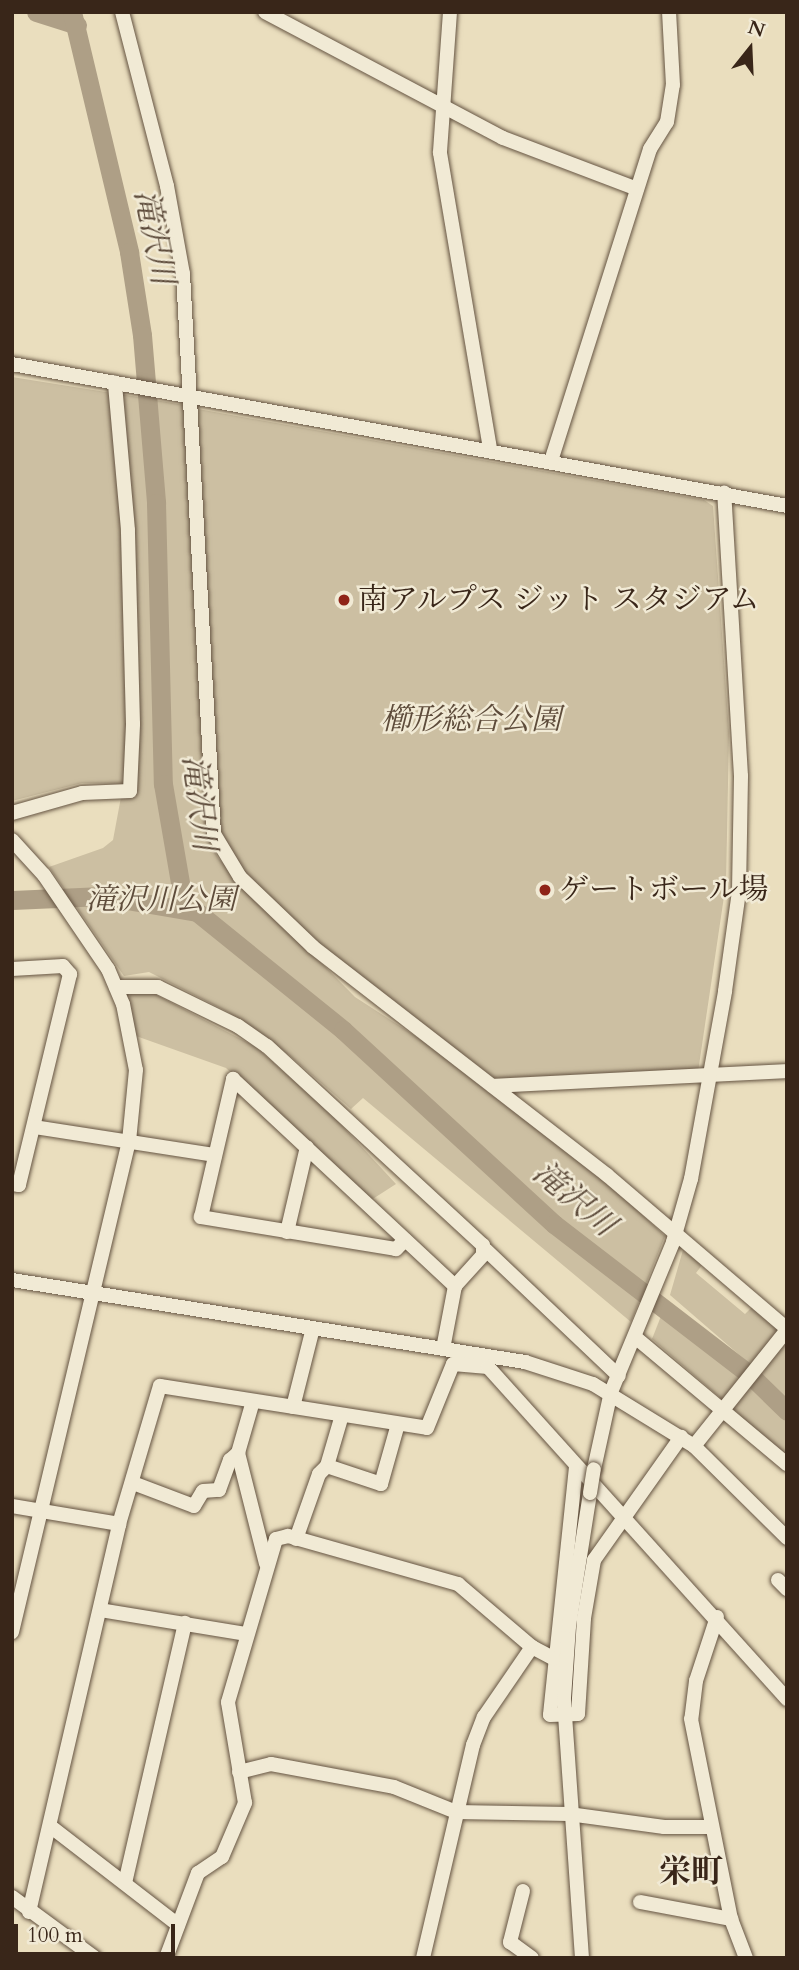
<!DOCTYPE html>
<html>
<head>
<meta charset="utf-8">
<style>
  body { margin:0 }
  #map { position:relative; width:799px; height:1970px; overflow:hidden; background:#eadebe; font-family:Cardo,"Noto Serif JP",serif }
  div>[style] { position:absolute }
  .green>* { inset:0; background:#ccbfa2 }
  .river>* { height:19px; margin:-9.5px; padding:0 9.5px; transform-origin:9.5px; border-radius:9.5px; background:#ae9f86 }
  .roads { filter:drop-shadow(0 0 2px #655442) drop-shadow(0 0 2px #655442) }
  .minor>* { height:14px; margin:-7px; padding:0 7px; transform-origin:7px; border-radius:7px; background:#f1ead5 }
  .bridges { filter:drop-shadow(0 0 2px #655442) drop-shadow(0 0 2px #655442) }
  .minor-bridge>* { height:14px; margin:-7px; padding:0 7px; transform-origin:7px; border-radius:7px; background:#f1ead5 }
  .dots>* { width:19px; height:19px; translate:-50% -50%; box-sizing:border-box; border:4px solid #f1ead5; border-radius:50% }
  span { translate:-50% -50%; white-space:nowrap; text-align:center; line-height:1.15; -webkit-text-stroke:5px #f1ead5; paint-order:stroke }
  .poi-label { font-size:30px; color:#392619 }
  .left { translate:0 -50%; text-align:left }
  .park-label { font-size:30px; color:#5e4c3b; font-style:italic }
  .water-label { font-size:32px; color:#5c4a3a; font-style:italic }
  .neighbourhood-label { font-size:32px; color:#392619; font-weight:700 }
  .frame { position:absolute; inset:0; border:14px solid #392619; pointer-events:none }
  .north { position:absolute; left:715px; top:14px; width:70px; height:70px; -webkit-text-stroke:5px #f1ead5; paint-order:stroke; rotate:18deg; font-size:19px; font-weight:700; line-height:28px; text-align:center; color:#392619 }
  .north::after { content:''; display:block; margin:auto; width:24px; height:32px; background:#392619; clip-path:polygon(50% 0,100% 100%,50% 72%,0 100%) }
  .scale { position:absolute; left:14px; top:1924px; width:161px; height:32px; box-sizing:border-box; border:4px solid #392619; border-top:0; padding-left:9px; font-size:21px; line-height:24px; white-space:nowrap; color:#392619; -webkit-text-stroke:5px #f1ead5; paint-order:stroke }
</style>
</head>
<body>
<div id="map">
  <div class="green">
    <i style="clip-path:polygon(12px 377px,112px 393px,128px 647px,125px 784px,82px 783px,12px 801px)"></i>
    <i style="clip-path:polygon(120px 394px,184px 405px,205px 797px,209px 840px,218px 858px,355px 997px,423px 1041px,603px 1178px,665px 1236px,631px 1322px,363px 1098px,351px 1109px,289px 1055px,228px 1012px,149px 972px,124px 976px,49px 867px,103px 848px,113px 840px,121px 797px,136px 797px,139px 748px,132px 525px)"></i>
    <i style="clip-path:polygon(198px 409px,704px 500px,713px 506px,729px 733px,726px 883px,698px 1072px,491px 1081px,363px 984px,235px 865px,221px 836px,194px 413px)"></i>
    <i style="clip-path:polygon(132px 991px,149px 991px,256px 1047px,334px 1117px,396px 1184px,368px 1202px,226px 1068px,136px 1036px,128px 1001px)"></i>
    <i style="clip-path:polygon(683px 1250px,702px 1265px,696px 1273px,745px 1314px,752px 1307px,780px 1330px,751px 1365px,670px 1295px)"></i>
    <i style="clip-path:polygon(663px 1311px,741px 1378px,724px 1401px,652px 1339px)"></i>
    <i style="clip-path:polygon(787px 1330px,787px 1411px,767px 1391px,755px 1367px)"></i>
    <i style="clip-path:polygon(748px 1384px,787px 1420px,787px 1464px,740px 1425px,741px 1416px,730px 1406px)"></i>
  </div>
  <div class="river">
    <i style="left:36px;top:12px;width:43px;rotate:17.6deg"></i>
    <i style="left:72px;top:12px;width:247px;rotate:76.6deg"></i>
    <i style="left:129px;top:252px;width:84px;rotate:81.1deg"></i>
    <i style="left:142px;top:335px;width:169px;rotate:85.2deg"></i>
    <i style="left:156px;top:503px;width:281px;rotate:88.6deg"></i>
    <i style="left:163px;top:784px;width:124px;rotate:80.2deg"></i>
    <i style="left:12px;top:900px;width:91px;rotate:-2.5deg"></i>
    <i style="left:103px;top:896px;width:95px;rotate:9.7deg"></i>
    <i style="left:197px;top:912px;width:188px;rotate:38.9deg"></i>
    <i style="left:343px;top:1030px;width:287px;rotate:42.6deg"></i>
    <i style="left:554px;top:1224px;width:246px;rotate:37.6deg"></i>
    <i style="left:749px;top:1374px;width:53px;rotate:44.2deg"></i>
  </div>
  <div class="roads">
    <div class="minor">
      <i style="left:122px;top:12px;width:180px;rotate:75.5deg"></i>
      <i style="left:167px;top:186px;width:89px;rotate:79.7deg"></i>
      <i style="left:183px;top:274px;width:561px;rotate:86.83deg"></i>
      <i style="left:214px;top:834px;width:50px;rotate:58.8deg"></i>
      <i style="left:240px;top:877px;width:101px;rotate:43.8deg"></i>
      <i style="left:313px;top:947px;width:372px;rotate:37.8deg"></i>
      <i style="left:607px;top:1175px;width:237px;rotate:40.5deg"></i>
      <i style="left:265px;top:12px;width:269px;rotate:27.9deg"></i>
      <i style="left:503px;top:138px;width:143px;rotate:20.8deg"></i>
      <i style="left:450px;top:12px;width:141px;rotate:94.1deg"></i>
      <i style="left:440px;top:153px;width:300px;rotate:80.4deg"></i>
      <i style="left:12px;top:364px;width:788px;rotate:10.38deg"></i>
      <i style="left:551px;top:461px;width:327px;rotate:-72.4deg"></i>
      <i style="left:650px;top:149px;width:32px;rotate:-58deg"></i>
      <i style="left:667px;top:122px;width:37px;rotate:-81deg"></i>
      <i style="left:673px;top:85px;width:73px;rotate:-93.1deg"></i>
      <i style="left:12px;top:813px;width:73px;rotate:-15.9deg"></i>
      <i style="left:82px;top:793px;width:48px;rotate:-2.4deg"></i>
      <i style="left:130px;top:791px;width:67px;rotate:-87.4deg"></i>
      <i style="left:133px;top:724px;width:194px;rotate:-91.5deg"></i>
      <i style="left:128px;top:530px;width:148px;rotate:-95.1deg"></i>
      <i style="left:12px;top:840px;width:47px;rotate:47.6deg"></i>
      <i style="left:44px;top:875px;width:114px;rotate:55.8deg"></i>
      <i style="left:108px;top:969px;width:38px;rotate:67deg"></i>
      <i style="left:123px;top:1004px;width:67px;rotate:78.9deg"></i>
      <i style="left:136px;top:1070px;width:71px;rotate:95.6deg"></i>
      <i style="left:129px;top:1141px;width:505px;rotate:103.4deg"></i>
      <i style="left:12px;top:969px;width:51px;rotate:-3.4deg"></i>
      <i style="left:63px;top:966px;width:11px;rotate:49deg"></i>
      <i style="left:70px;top:974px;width:217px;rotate:103.6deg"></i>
      <i style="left:19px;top:1185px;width:7px;rotate:-172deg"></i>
      <i style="left:116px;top:987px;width:42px"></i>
      <i style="left:158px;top:987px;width:89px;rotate:26deg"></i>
      <i style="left:238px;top:1026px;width:35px;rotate:35deg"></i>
      <i style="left:267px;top:1046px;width:294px;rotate:42.7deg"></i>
      <i style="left:483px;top:1245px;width:10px;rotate:90deg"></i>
      <i style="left:483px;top:1255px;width:42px;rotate:132.1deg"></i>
      <i style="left:455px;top:1286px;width:64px;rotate:100.8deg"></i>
      <i style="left:493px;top:1086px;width:294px;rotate:-2.9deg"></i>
      <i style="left:34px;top:1127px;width:183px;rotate:8.8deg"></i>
      <i style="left:287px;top:1232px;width:87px;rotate:-76.8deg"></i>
      <i style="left:405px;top:1240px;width:13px;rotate:135deg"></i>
      <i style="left:396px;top:1249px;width:198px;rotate:-170.7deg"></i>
      <i style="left:201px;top:1217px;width:142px;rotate:-76.9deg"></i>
      <i style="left:233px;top:1079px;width:304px;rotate:43deg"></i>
      <i style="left:486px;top:1250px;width:183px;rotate:43.5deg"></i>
      <i style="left:12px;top:1280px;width:520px;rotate:9.08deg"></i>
      <i style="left:525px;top:1362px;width:71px;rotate:17.9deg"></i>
      <i style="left:593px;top:1384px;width:119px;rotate:31.5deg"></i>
      <i style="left:694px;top:1446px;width:131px;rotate:44.7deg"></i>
      <i style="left:635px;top:1337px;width:198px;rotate:39.9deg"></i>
      <i style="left:253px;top:1401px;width:54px;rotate:106.1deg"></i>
      <i style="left:238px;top:1453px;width:114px;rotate:75.8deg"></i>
      <i style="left:293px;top:1407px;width:81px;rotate:-75.8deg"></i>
      <i style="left:342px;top:1415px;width:53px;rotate:106.4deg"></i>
      <i style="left:327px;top:1466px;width:57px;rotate:18.4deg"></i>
      <i style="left:381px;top:1484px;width:62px;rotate:-74.2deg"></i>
      <i style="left:694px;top:1446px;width:149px;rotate:-51.3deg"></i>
      <i style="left:576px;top:1467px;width:249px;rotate:96deg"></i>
      <i style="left:550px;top:1715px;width:28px;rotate:-2deg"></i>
      <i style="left:578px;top:1714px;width:96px;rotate:-86.4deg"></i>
      <i style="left:584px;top:1618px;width:59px;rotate:-80.2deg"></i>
      <i style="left:594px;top:1560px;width:151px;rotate:-54.7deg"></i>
      <i style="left:594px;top:1469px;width:79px;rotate:-77.6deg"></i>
      <i style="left:611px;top:1392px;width:162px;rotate:-67.5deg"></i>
      <i style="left:673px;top:1242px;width:66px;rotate:-74.1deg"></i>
      <i style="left:691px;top:1179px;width:191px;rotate:-79.7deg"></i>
      <i style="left:725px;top:991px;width:101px;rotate:-82deg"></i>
      <i style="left:739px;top:891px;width:115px;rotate:-89deg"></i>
      <i style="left:741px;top:776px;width:284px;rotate:-93.4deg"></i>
      <i style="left:133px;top:1483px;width:65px;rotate:20.7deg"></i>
      <i style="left:194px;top:1506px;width:17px;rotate:-59deg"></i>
      <i style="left:203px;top:1491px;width:16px;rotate:-4deg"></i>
      <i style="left:219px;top:1490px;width:32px;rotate:-70deg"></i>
      <i style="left:230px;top:1460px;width:11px;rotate:-41deg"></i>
      <i style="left:12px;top:1506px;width:109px;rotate:9.5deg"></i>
      <i style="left:296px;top:1539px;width:69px;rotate:-70.5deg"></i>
      <i style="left:319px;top:1474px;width:11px;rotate:-45deg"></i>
      <i style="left:778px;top:1580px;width:13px;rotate:45deg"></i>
      <i style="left:100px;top:1610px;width:148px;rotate:9.3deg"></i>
      <i style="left:717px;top:1617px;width:67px;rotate:108.2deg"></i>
      <i style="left:696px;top:1681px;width:38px;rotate:97deg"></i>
      <i style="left:691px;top:1719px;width:204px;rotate:78.7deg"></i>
      <i style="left:731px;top:1919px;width:42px;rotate:69deg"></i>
      <i style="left:239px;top:1772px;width:33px;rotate:-14deg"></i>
      <i style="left:271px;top:1764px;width:125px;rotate:10.6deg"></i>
      <i style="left:394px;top:1787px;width:67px;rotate:22deg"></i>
      <i style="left:456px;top:1812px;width:113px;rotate:1deg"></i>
      <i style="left:569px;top:1814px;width:96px;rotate:7.8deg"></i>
      <i style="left:664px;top:1827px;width:48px"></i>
      <i style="left:50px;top:1826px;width:162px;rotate:37.7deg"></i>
      <i style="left:125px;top:1883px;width:267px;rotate:-77deg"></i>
      <i style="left:523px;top:1891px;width:53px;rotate:104.3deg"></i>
      <i style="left:510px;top:1942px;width:27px;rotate:36deg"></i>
      <i style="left:12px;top:1897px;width:103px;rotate:36.3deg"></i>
      <i style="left:640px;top:1902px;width:93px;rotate:10.6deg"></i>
      <i style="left:29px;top:1912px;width:398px;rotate:-76.9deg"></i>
      <i style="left:119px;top:1524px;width:144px;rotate:-73.5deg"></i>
      <i style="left:160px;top:1386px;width:270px;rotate:8.9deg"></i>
      <i style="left:427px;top:1428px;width:69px;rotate:-67.9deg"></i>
      <i style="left:453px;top:1364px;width:35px;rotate:5deg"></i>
      <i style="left:488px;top:1367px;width:447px;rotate:48deg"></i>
      <i style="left:166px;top:1958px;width:91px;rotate:-69.4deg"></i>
      <i style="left:198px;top:1873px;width:29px;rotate:-34deg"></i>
      <i style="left:222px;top:1857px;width:59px;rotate:-66.9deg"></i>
      <i style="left:245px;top:1803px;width:102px;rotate:-99.6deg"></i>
      <i style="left:228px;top:1702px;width:170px;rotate:-73.6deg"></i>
      <i style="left:276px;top:1539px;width:12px;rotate:-14deg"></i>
      <i style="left:288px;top:1536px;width:177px;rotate:15.8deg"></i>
      <i style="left:458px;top:1584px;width:97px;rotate:40.4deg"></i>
      <i style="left:532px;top:1647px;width:24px;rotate:28deg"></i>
      <i style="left:423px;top:1958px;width:219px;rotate:-76.8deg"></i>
      <i style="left:473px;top:1745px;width:30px;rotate:-69deg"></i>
      <i style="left:484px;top:1717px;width:85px;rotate:-55.6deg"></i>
      <i style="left:582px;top:1958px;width:261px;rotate:-94deg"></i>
      <i style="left:564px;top:1698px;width:72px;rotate:-86deg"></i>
      <i style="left:569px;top:1626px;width:135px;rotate:-81deg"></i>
    </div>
  </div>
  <div class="bridges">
    <div class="minor-bridge">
      <i style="left:590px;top:1493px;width:24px;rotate:-81deg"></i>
    </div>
  </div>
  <div class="dots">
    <i style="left:344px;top:600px;background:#8f2418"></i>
    <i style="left:545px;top:890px;background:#8f2418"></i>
  </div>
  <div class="poi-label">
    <span class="left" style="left:358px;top:600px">南アルプス ジット スタジアム</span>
    <span class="left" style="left:559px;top:890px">ゲートボール場</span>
  </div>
  <div class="park-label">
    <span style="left:471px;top:720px">櫛形総合公園</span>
    <span style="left:161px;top:900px">滝沢川公園</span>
  </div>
  <div class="water-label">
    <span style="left:154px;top:237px;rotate:79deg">滝沢川</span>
    <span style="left:199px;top:803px;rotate:83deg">滝沢川</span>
    <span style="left:574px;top:1199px;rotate:40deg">滝沢川</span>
  </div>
  <div class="neighbourhood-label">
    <span style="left:691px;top:1872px">栄町</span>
  </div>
  <div class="frame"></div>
  <div class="north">N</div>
  <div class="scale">100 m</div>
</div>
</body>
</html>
